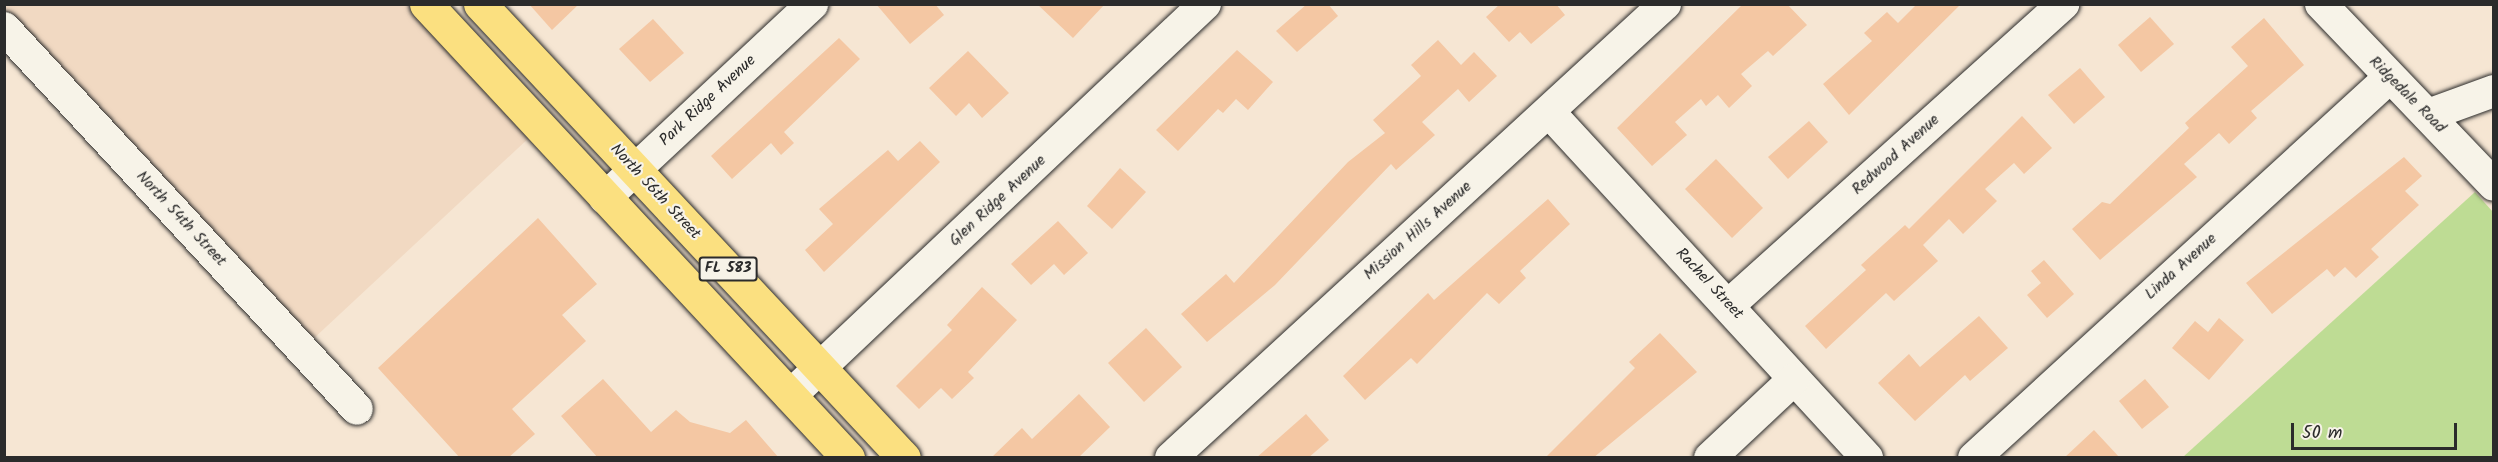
<!DOCTYPE html>
<html>
<head>
<meta charset="utf-8">
<style>
  body { margin:0 }
  #map { position:relative; width:2498px; height:462px; overflow:hidden; background:#f6e6d3; font-family:Kalam,sans-serif }
  div>[style] { position:absolute }
  .built>* { inset:0; background:#f1d9c2 }
  .green>* { inset:0; background:#bedc94 }
  .building>* { inset:0; background:#f4c7a3 }
  .roads { filter:drop-shadow(0 0 2px #2b2b2b) drop-shadow(0 0 2px #2b2b2b) }
  .minor>* { height:32px; margin:-16px; padding:0 16px; transform-origin:16px; border-radius:16px; background:#f7f3e8 }
  .major>* { height:33px; margin:-16.5px; padding:0 16.5px; transform-origin:16.5px; border-radius:16.5px; background:#fbe080 }
  span { translate:-50% -50%; white-space:nowrap; text-align:center; line-height:1.15; -webkit-text-stroke:4.5px #f7f3e8; paint-order:stroke }
  .shield-label span { padding:2px 4px; background:#f7f3e8; border:2px solid; border-radius:4px; -webkit-text-stroke-width:0 }
  .shield-label { font-size:15px; color:#2b2b2b; font-weight:700 }
  .street-label { font-size:16px; color:#2b2b2b }
  .frame { position:absolute; inset:0; border:6px solid #2b2b2b; pointer-events:none }
  .scale { position:absolute; left:2291px; top:423px; width:166px; height:27px; box-sizing:border-box; border:3px solid #2b2b2b; border-top:0; padding-left:8px; font-size:18px; line-height:21px; white-space:nowrap; color:#2b2b2b; -webkit-text-stroke:4px #f7f3e8; paint-order:stroke }
</style>
</head>
<body>
<div id="map">
  <div class="built">
    <i style="clip-path:polygon(5px 4px,410px 5px,531px 136px,311px 341px,5px 11px)"></i>
  </div>
  <div class="green">
    <i style="clip-path:polygon(2475px 192px,2493px 212px,2493px 457px,2183px 457px)"></i>
  </div>
  <div class="building">
    <i style="clip-path:polygon(529px 4px,579px 4px,552px 30px)"></i>
    <i style="clip-path:polygon(876px 4px,935px 4px,944px 15px,910px 44px)"></i>
    <i style="clip-path:polygon(1037px 4px,1105px 4px,1073px 38px)"></i>
    <i style="clip-path:polygon(1307px 4px,1328px 4px,1338px 16px,1297px 52px,1276px 31px)"></i>
    <i style="clip-path:polygon(1500px 4px,1556px 4px,1565px 15px,1531px 44px,1520px 32px,1509px 42px,1486px 17px)"></i>
    <i style="clip-path:polygon(1743px 4px,1787px 4px,1807px 25px,1773px 56px,1768px 51px,1741px 74px,1752px 86px,1729px 108px,1718px 95px,1706px 106px,1701px 99px,1675px 122px,1687px 135px,1652px 166px,1617px 128px)"></i>
    <i style="clip-path:polygon(1917px 4px,1961px 4px,1849px 115px,1823px 84px,1872px 41px,1864px 33px,1887px 12px,1898px 23px)"></i>
    <i style="clip-path:polygon(2150px 17px,2174px 44px,2141px 72px,2118px 45px)"></i>
    <i style="clip-path:polygon(2264px 18px,2304px 65px,2251px 111px,2257px 118px,2229px 144px,2219px 133px,2184px 164px,2197px 177px,2100px 260px,2072px 229px,2102px 202px,2110px 204px,2189px 128px,2185px 123px,2248px 66px,2231px 47px)"></i>
    <i style="clip-path:polygon(653px 19px,684px 53px,650px 82px,619px 49px)"></i>
    <i style="clip-path:polygon(839px 38px,860px 59px,784px 132px,794px 143px,781px 155px,771px 143px,732px 179px,711px 156px)"></i>
    <i style="clip-path:polygon(1438px 40px,1461px 65px,1474px 52px,1497px 76px,1469px 102px,1458px 89px,1422px 122px,1435px 135px,1396px 170px,1391px 164px,1275px 285px,1207px 342px,1181px 314px,1226px 274px,1234px 283px,1348px 162px,1385px 133px,1373px 120px,1421px 76px,1411px 65px)"></i>
    <i style="clip-path:polygon(1237px 50px,1273px 82px,1248px 110px,1236px 99px,1223px 113px,1218px 109px,1178px 151px,1156px 130px)"></i>
    <i style="clip-path:polygon(968px 51px,1009px 93px,982px 118px,969px 103px,956px 116px,929px 88px)"></i>
    <i style="clip-path:polygon(2080px 68px,2105px 97px,2074px 124px,2048px 95px)"></i>
    <i style="clip-path:polygon(2022px 116px,2052px 148px,2024px 174px,2014px 163px,1985px 189px,1997px 201px,1963px 234px,1949px 219px,1923px 245px,1938px 261px,1894px 301px,1886px 293px,1826px 349px,1805px 326px,1866px 270px,1861px 265px,1905px 225px,1909px 229px)"></i>
    <i style="clip-path:polygon(1809px 121px,1828px 142px,1788px 179px,1768px 157px)"></i>
    <i style="clip-path:polygon(920px 141px,940px 162px,824px 272px,805px 250px,833px 224px,819px 209px,888px 150px,898px 161px)"></i>
    <i style="clip-path:polygon(2404px 157px,2422px 176px,2405px 191px,2419px 205px,2371px 249px,2379px 257px,2356px 278px,2345px 267px,2334px 277px,2327px 269px,2272px 314px,2246px 283px)"></i>
    <i style="clip-path:polygon(1716px 159px,1763px 208px,1732px 238px,1685px 189px)"></i>
    <i style="clip-path:polygon(1120px 168px,1146px 192px,1112px 229px,1087px 206px)"></i>
    <i style="clip-path:polygon(1548px 199px,1570px 224px,1520px 271px,1526px 278px,1499px 304px,1487px 293px,1417px 364px,1411px 358px,1365px 400px,1343px 376px,1428px 293px,1434px 300px)"></i>
    <i style="clip-path:polygon(538px 218px,597px 284px,562px 315px,586px 341px,512px 409px,535px 434px,508px 458px,460px 458px,378px 368px)"></i>
    <i style="clip-path:polygon(1058px 221px,1088px 253px,1064px 275px,1054px 264px,1031px 285px,1011px 264px)"></i>
    <i style="clip-path:polygon(2044px 260px,2074px 294px,2047px 318px,2027px 295px,2041px 283px,2031px 271px)"></i>
    <i style="clip-path:polygon(982px 287px,1017px 320px,968px 372px,974px 378px,952px 399px,941px 388px,919px 409px,896px 386px,952px 330px,947px 325px)"></i>
    <i style="clip-path:polygon(1979px 316px,2008px 348px,1970px 381px,1965px 375px,1915px 421px,1878px 383px,1909px 354px,1920px 367px)"></i>
    <i style="clip-path:polygon(2219px 318px,2244px 340px,2209px 380px,2172px 348px,2195px 321px,2208px 332px)"></i>
    <i style="clip-path:polygon(1146px 328px,1182px 367px,1144px 402px,1108px 363px)"></i>
    <i style="clip-path:polygon(1660px 333px,1697px 372px,1593px 458px,1545px 458px,1635px 368px,1629px 362px)"></i>
    <i style="clip-path:polygon(603px 379px,651px 432px,676px 410px,690px 422px,730px 433px,746px 420px,779px 458px,598px 458px,561px 416px)"></i>
    <i style="clip-path:polygon(2145px 379px,2169px 407px,2142px 429px,2119px 401px)"></i>
    <i style="clip-path:polygon(1079px 394px,1110px 427px,1078px 458px,991px 458px,1022px 428px,1032px 439px)"></i>
    <i style="clip-path:polygon(1306px 414px,1329px 440px,1308px 458px,1256px 458px)"></i>
    <i style="clip-path:polygon(2094px 430px,2120px 458px,2064px 458px)"></i>
  </div>
  <div class="roads">
    <div class="minor">
      <i style="left:2321px;top:4px;width:250px;rotate:46.3deg"></i>
      <i style="left:4px;top:28px;width:519px;rotate:47.18deg"></i>
      <i style="left:1549px;top:112px;width:470px;rotate:47.4deg"></i>
      <i style="left:2428px;top:115px;width:70px;rotate:-20deg"></i>
      <i style="left:605px;top:198px;width:284px;rotate:-43.1deg"></i>
      <i style="left:1729px;top:305px;width:450px;rotate:-42deg"></i>
      <i style="left:790px;top:396px;width:571px;rotate:-43.37deg"></i>
      <i style="left:1171px;top:458px;width:671px;rotate:-42.58deg"></i>
      <i style="left:1710px;top:458px;width:115px;rotate:-43.2deg"></i>
      <i style="left:1974px;top:458px;width:563px;rotate:-42.48deg"></i>
    </div>
    <div class="major">
      <i style="left:426px;top:4px;width:620px;rotate:47.09deg"></i>
      <i style="left:480px;top:4px;width:621px;rotate:46.96deg"></i>
    </div>
  </div>
  <div class="shield-label">
    <span style="left:728px;top:269px">FL 583</span>
  </div>
  <div class="street-label">
    <span style="left:2407px;top:95px;rotate:45deg">Ridgedale Road</span>
    <span style="left:708px;top:101px;rotate:-43deg">Park Ridge Avenue</span>
    <span style="left:1896px;top:155px;rotate:-42deg">Redwood Avenue</span>
    <span style="left:655px;top:192px;rotate:47deg">North 56th Street</span>
    <span style="left:998px;top:201px;rotate:-43deg">Glen Ridge Avenue</span>
    <span style="left:181px;top:219px;rotate:47deg">North 54th Street</span>
    <span style="left:1418px;top:231px;rotate:-42deg">Mission Hills Avenue</span>
    <span style="left:2181px;top:267px;rotate:-42deg">Linda Avenue</span>
    <span style="left:1709px;top:284px;rotate:47deg">Rachel Street</span>
  </div>
  <div class="frame"></div>
  <div class="scale">50 m</div>
</div>
</body>
</html>
